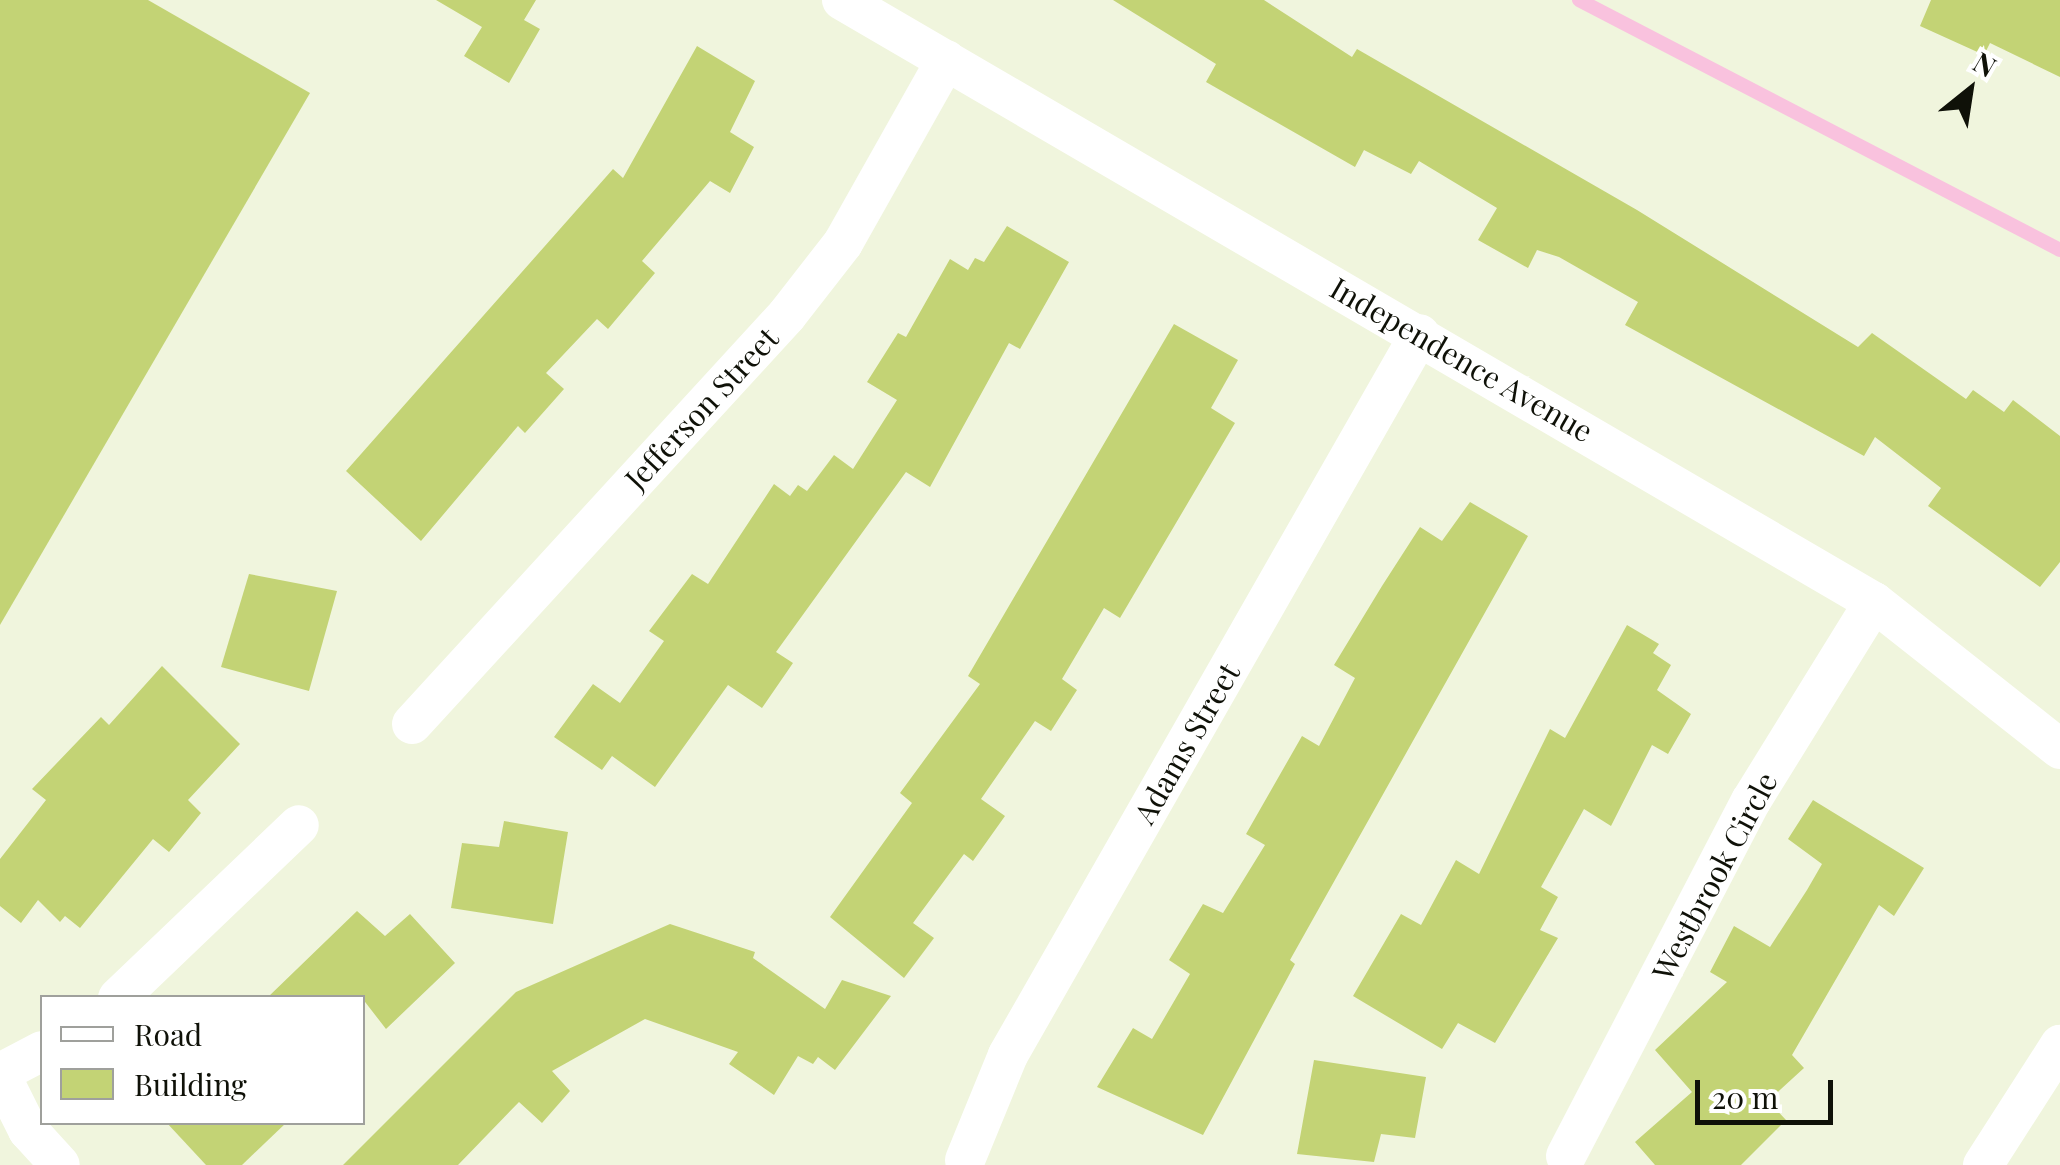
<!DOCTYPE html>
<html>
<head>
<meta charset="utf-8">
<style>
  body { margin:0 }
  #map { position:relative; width:2060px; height:1165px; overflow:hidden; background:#f0f5dd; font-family:"Playfair Display",serif }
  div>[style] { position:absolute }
  .stream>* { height:14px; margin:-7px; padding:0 7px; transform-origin:7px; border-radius:7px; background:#f9c2de }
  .building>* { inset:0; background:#c3d375 }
  .street>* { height:40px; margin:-20px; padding:0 20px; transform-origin:20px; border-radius:20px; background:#fff }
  span { translate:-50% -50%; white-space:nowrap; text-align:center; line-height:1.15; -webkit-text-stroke:8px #fff; paint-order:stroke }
  .street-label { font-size:30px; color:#0f1108 }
  .legend { position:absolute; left:40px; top:995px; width:325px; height:130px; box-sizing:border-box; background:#fff; border:2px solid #9fa09c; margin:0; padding:12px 18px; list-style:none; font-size:30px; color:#0f1108 }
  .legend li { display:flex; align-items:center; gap:20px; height:50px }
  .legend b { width:50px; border:2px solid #9fa09c }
  .north { position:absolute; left:1920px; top:40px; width:100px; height:100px; -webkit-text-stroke:8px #fff; paint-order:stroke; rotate:30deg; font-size:28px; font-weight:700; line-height:40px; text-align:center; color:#0f1108 }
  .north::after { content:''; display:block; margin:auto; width:35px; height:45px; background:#0f1108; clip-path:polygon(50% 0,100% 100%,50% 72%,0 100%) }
  .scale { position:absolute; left:1695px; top:1080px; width:138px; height:45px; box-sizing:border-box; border:5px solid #0f1108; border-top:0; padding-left:12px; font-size:30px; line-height:35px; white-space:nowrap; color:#0f1108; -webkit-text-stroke:8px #fff; paint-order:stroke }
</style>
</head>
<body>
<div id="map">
  <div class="stream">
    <i style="left:1579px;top:0;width:542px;rotate:27.46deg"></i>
  </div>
  <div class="building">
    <i style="clip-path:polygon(0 0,148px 0,310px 93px,0 625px)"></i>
    <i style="clip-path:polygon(436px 0,536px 0,524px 20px,540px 29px,509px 83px,464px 56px,482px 27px)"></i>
    <i style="clip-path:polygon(1113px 0,1264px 0,1352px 57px,1357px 49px,1637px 210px,1858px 347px,1872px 333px,1966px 399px,1973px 390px,2004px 412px,2013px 400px,2060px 436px,2060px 562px,2040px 587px,1928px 506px,1941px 488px,1875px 437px,1864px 456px,1625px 325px,1638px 302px,1559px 257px,1537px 250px,1528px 268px,1478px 240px,1497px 208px,1419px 161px,1411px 174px,1364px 150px,1355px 167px,1206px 82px,1216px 64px)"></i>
    <i style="clip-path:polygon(1931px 0,2060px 0,2060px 77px,1990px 43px,1984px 55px,1920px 26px)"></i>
    <i style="clip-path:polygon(697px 46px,755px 81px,730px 132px,754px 147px,730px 193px,710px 181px,642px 261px,655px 273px,608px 329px,597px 319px,546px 373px,564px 389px,525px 433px,518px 426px,421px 541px,346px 471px,613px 169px,623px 178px)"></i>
    <i style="clip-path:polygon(1007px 226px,1069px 262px,1020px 349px,1009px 343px,930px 487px,906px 472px,776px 652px,793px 663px,762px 708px,728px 685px,655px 787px,612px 756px,602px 770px,554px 737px,593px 684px,620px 703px,664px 641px,649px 631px,692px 574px,708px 584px,774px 484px,790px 496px,798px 485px,807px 491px,834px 455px,853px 469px,897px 400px,867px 382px,898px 333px,906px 337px,950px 259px,968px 270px,975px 258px,984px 262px)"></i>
    <i style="clip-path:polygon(1174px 324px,1238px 360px,1211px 408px,1235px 423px,1120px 618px,1104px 608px,1062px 679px,1077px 690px,1051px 731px,1035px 721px,981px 799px,1005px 816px,973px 861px,964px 854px,913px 923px,934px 938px,904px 978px,830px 917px,912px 803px,900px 793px,980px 684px,968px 676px)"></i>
    <i style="clip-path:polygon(1470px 502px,1528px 536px,1290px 960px,1295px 964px,1203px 1135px,1097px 1087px,1133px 1028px,1152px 1039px,1190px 974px,1169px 960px,1203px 904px,1223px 913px,1265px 845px,1246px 834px,1302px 736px,1319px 746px,1355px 678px,1334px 665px,1382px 586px,1420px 527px,1442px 541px)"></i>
    <i style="clip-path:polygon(249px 574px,337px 591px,309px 691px,221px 667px)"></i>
    <i style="clip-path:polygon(1627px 625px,1659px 644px,1653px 653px,1671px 665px,1657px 690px,1691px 714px,1668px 754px,1652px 745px,1611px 826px,1584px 809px,1541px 887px,1558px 897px,1540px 930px,1558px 938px,1495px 1043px,1458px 1023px,1442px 1049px,1353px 996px,1401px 914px,1421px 925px,1456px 860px,1479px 874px,1550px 729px,1565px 738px)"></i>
    <i style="clip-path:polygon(162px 666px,240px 744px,188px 800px,201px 813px,169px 852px,153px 839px,80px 928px,65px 916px,60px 922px,38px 900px,21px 923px,0 906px,0 859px,46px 800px,32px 789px,101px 717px,109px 725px)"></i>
    <i style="clip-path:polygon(1813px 800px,1924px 868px,1894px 916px,1879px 905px,1792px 1055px,1804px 1068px,1768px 1101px,1786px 1120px,1741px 1165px,1655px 1165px,1635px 1142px,1692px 1092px,1655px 1050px,1727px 982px,1710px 972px,1734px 926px,1770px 947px,1807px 890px,1822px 864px,1788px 839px)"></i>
    <i style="clip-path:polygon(504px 821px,568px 832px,553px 924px,451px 908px,462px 843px,499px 847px)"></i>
    <i style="clip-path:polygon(357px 911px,385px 936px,410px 914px,455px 963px,386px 1029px,362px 998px,267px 998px)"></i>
    <i style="clip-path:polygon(670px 924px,755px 952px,753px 958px,825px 1009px,842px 980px,891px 996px,835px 1070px,818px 1057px,813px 1064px,798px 1056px,774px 1095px,729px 1064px,738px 1052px,645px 1019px,552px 1071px,570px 1091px,542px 1123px,519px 1102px,458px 1165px,343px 1165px,516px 992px)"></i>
    <i style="clip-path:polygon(1314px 1060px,1426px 1077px,1415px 1138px,1381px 1134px,1374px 1162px,1297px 1154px)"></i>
    <i style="clip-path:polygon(166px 1122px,287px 1122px,242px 1165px,206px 1165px)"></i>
  </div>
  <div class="street">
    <i style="left:842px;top:0;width:1195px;rotate:30.26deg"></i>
    <i style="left:1874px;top:602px;width:237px;rotate:38.3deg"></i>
    <i style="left:412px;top:724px;width:555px;rotate:-47.48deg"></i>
    <i style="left:787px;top:315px;width:91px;rotate:-52.1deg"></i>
    <i style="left:843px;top:243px;width:210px;rotate:-60.6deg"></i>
    <i style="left:118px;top:998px;width:250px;rotate:-43.7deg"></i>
    <i style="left:0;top:1073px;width:47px;rotate:-27.6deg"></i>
    <i style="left:0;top:1074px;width:63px;rotate:63.4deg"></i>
    <i style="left:28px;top:1130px;width:47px;rotate:47.6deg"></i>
    <i style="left:1566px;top:1156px;width:400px;rotate:-62.5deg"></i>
    <i style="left:1751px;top:801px;width:234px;rotate:-58.3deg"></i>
    <i style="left:965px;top:1160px;width:113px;rotate:-67.7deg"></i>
    <i style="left:1008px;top:1055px;width:830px;rotate:-60.26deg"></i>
    <i style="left:1983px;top:1165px;width:143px;rotate:-57.3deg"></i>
  </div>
  <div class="street-label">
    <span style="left:1462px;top:359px;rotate:30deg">Independence Avenue</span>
    <span style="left:701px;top:408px;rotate:-47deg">Jefferson Street</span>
    <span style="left:1186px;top:743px;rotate:-60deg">Adams Street</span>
    <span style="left:1714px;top:876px;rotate:-62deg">Westbrook Circle</span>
  </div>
  <ul class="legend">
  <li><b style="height:12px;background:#fff"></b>Road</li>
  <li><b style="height:28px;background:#c3d375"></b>Building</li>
  </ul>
  <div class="north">N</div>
  <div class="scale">20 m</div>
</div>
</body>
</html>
